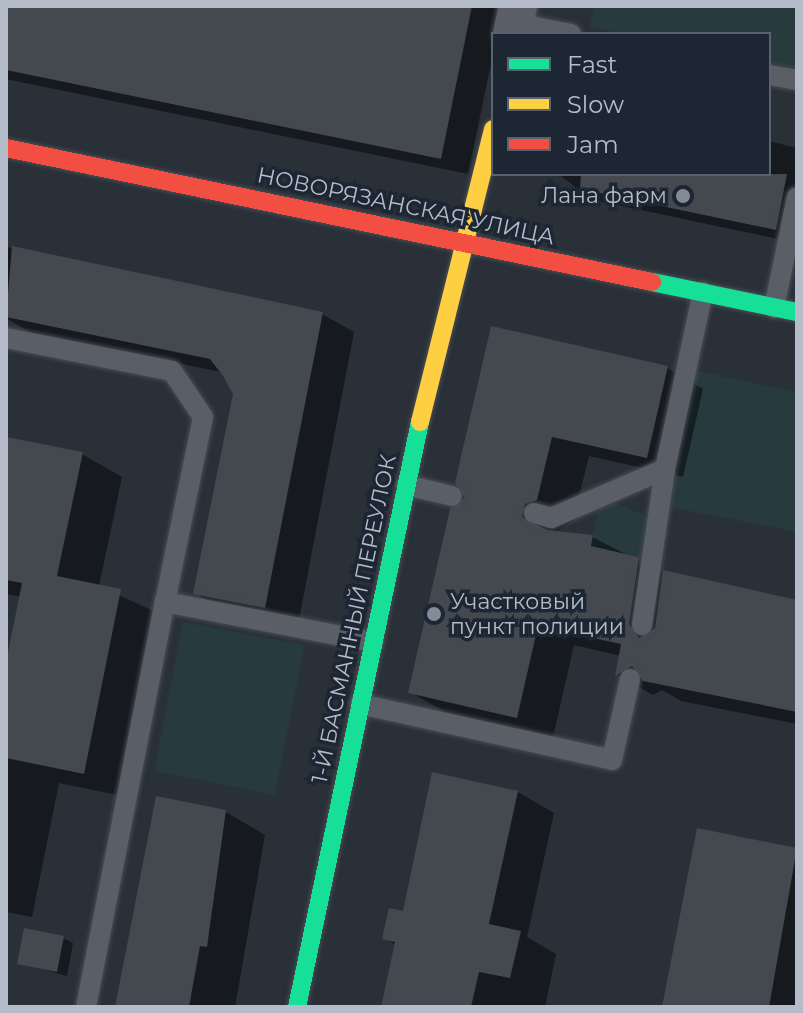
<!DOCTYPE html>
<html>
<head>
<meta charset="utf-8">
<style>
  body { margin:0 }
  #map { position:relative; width:803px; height:1013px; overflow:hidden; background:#2a3038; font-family:Montserrat,sans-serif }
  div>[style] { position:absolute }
  .green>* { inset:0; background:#273a3e }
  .shadow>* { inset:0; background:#0007 }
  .building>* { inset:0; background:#444950 }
  .roads { filter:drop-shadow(0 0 2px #484c53) drop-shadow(0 0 2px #484c53) }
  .lane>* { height:20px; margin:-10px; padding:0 10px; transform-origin:10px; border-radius:10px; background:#5a5e66 }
  .street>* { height:38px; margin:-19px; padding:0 19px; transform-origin:19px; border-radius:19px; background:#5a5e66 }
  .fast>* { height:18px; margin:-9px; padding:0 9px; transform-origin:9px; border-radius:9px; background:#16e098 }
  .slow>* { height:18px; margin:-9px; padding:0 9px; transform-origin:9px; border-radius:9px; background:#ffcf43 }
  .jam>* { height:18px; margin:-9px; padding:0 9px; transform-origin:9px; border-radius:9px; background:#f24e42 }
  .dots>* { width:22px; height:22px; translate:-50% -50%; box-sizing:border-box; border:4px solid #1d2633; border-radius:50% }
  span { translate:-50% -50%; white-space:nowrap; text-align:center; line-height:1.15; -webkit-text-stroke:7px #1d2633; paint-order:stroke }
  .poi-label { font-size:22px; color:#b4bcc9 }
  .right { translate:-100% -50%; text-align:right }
  .left { translate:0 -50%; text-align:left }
  .street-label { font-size:22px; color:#b4bcc9 }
  .frame { position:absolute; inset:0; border:8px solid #b4bcc9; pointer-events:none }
  .legend { position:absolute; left:491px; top:32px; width:280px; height:144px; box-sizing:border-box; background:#1d2633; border:2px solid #59626f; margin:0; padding:10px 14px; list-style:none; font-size:24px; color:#b4bcc9 }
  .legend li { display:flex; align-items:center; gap:16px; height:40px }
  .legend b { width:40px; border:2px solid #59626f }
</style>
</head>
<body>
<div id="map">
  <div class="green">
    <i style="clip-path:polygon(594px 6px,797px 6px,797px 68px,769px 63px,769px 34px,625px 34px,590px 27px)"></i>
    <i style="clip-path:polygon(697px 371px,797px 392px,797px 532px,669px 507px)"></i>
    <i style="clip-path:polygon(608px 500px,647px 516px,641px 557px,591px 546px,598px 509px)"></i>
    <i style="clip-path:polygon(183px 622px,305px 645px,275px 795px,154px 771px)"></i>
  </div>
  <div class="shadow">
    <i style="clip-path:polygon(6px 6px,503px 6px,468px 174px,6px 79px)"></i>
    <i style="clip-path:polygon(769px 141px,797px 148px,797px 243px,593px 200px,558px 174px,769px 174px)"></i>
    <i style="clip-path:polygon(6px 247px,322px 314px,354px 332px,298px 625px,227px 612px,195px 593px,235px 394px,221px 372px,31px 333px,6px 318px)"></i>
    <i style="clip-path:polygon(667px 368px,703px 389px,683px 477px,589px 456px,573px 521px,556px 532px,592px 537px,665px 574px,795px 602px,797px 593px,797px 724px,681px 701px,662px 690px,653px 695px,618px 675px,621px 656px,574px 645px,553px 737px,447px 713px,410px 692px,467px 499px,457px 483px)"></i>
    <i style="clip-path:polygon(6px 439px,82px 454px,122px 477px,99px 586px,160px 614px,123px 796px,59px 783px,32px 917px,6px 912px,6px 672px,21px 597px,6px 594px)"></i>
    <i style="clip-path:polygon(518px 792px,554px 813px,527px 937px,556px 954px,545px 1007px,383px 1007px,396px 945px,385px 938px)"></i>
    <i style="clip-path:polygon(226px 812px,265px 835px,235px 1007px,117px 1007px)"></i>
    <i style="clip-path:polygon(698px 831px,797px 850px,797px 1007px,664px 1007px)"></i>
    <i style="clip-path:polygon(63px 938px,73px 943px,67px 976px,20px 963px)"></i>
  </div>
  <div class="building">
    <i style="clip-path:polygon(6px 6px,472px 6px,441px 159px,6px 70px)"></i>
    <i style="clip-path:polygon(581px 174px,787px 174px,776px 230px,580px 189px)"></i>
    <i style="clip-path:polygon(12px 246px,323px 312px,265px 608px,193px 594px,233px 394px,223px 376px,210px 359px,6px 317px)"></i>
    <i style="clip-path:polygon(491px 326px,668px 366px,647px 458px,552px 437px,537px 500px,525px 504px,522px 517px,547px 530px,593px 535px,591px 546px,639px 557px,629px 624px,639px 638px,655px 628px,663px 570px,797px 600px,797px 712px,643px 681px,632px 666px,615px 676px,621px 644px,538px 626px,517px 718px,408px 693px,450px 509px,465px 498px,455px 483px)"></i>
    <i style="clip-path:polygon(6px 437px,83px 452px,57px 576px,121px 589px,84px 774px,6px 758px,6px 662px,22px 583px,6px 580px)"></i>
    <i style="clip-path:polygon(432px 772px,518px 791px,489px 924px,521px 931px,510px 978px,479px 972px,471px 1007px,381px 1007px,395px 942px,382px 939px,389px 908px,403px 911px)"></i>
    <i style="clip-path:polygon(156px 796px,226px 810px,207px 947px,200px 946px,189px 1007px,115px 1007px)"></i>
    <i style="clip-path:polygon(697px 828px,797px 848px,769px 1007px,662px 1007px)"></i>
    <i style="clip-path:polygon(24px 928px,64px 936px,57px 972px,17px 964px)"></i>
  </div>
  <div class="roads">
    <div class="lane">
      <i style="left:515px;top:23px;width:57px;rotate:11.1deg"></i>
      <i style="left:769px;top:75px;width:28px;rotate:10deg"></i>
      <i style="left:774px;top:308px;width:113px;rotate:-78.3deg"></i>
      <i style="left:6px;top:338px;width:169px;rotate:11.2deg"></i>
      <i style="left:172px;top:371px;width:55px;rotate:56deg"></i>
      <i style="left:203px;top:417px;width:189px;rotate:101.6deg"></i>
      <i style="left:165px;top:602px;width:212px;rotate:10.9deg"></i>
      <i style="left:406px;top:485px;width:47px;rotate:13.4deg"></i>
      <i style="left:534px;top:513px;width:18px;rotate:16deg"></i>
      <i style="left:551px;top:518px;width:124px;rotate:-23.3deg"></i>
      <i style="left:665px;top:469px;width:181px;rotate:-77.9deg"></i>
      <i style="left:642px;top:625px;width:158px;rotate:-81.6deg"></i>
      <i style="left:360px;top:704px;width:258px;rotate:12.5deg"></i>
      <i style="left:612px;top:760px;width:83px;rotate:-77.5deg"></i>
      <i style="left:86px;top:1007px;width:413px;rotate:-79deg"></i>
    </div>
    <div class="street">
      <i style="left:512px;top:34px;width:29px;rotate:-78deg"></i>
    </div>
    <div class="fast">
      <i style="left:652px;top:282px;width:148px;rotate:11.7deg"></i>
      <i style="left:297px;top:1007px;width:598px;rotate:-78.13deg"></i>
    </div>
    <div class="slow">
      <i style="left:420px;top:422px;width:302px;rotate:-76deg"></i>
    </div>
    <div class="jam">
      <i style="left:6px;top:148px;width:660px;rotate:11.72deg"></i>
    </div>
  </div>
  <div class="dots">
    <i style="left:683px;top:196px;background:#848b96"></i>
    <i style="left:434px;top:614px;background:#848b96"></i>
  </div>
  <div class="poi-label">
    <span class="right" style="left:667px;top:196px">Лана фарм</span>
    <span class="left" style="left:450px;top:614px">Участковый<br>пункт полиции</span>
  </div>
  <div class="street-label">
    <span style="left:406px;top:206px;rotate:12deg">НОВОРЯЗАНСКАЯ УЛИЦА</span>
    <span style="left:354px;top:619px;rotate:-78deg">1-Й БАСМАННЫЙ ПЕРЕУЛОК</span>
  </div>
  <div class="frame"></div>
  <ul class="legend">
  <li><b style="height:10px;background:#16e098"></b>Fast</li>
  <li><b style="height:10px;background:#ffcf43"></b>Slow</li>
  <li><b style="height:10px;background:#f24e42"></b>Jam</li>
  </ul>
</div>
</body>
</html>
